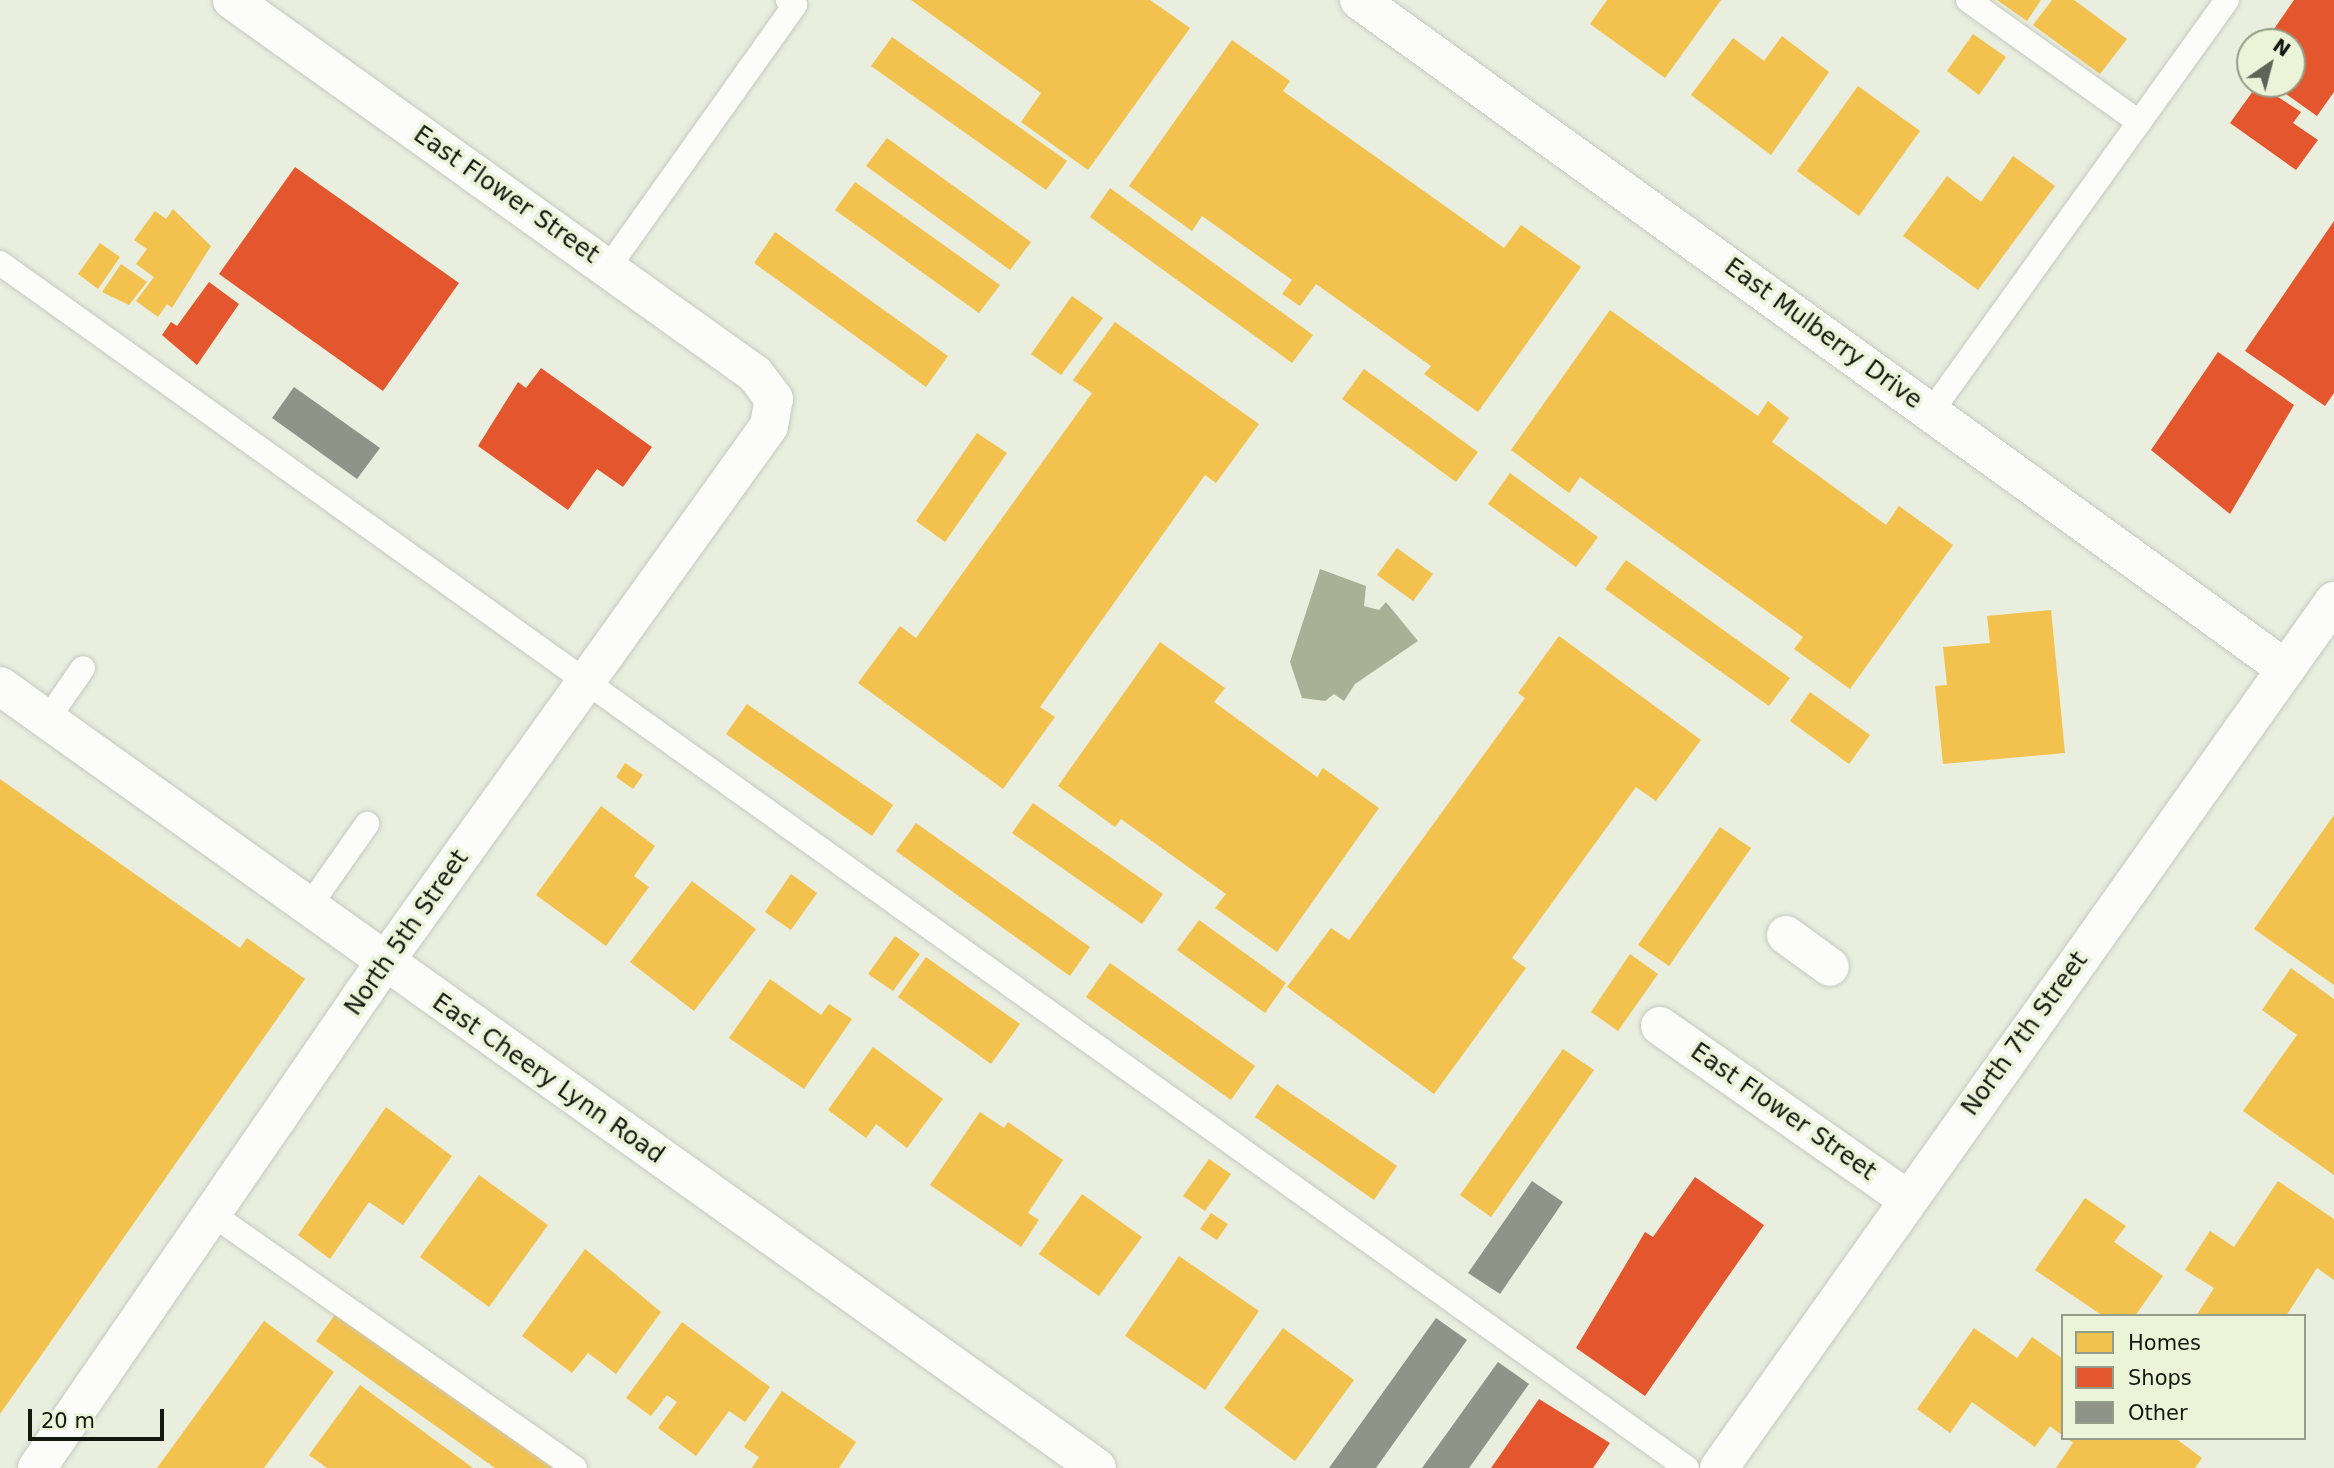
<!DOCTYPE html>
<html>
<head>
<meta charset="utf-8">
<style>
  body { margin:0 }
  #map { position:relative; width:2334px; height:1468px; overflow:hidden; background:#e9eedf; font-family:"DejaVu Sans",sans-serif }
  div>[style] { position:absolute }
  .water>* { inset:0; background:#a8b196 }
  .homes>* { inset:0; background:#f2c14e }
  .shops>* { inset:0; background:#e4572e }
  .building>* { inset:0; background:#8f9388 }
  .roads { filter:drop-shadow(0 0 2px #c6cabe) drop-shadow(0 0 2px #c6cabe) }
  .service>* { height:24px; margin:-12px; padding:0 12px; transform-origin:12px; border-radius:12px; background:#fcfcfa }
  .minor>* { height:38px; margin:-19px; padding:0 19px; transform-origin:19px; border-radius:19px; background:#fcfcfa }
  .primary>* { height:38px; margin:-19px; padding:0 19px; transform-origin:19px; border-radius:19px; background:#fcfcfa }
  span { translate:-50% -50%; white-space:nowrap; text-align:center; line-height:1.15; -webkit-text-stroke:7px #ebf4d9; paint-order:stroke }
  .street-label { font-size:24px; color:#15180f }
  .legend { position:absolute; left:2061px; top:1314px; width:245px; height:126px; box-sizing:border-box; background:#ebf4d9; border:2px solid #959c88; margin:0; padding:9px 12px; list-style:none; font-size:21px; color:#15180f }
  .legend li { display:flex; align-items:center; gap:14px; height:35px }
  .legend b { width:35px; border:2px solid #959c88 }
  .north { position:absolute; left:2236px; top:28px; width:70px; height:70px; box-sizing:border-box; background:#ebf4d9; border:2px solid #959c88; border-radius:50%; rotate:35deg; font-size:19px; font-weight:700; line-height:28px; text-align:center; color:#15180f }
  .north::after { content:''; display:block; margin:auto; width:24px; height:32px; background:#5f6358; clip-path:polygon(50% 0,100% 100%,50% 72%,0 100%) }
  .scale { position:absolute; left:28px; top:1409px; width:136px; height:32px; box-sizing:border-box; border:4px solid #15180f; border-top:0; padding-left:9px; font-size:21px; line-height:24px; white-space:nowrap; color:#15180f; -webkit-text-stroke:5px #ebf4d9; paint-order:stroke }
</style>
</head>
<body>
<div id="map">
  <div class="water">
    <i style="clip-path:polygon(1320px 569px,1366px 586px,1364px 606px,1379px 610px,1386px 602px,1418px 641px,1355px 684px,1344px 701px,1334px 694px,1325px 701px,1302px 698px,1290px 662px)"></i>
  </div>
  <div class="homes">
    <i style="clip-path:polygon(911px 0,1150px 0,1190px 28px,1088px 170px,1021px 122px,1041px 93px)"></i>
    <i style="clip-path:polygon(1607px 0,1721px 0,1665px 78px,1590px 24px)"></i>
    <i style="clip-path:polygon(1997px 0,2041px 0,2027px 21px)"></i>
    <i style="clip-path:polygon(2052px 0,2074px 0,2127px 39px,2100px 74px,2033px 25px)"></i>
    <i style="clip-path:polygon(1973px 34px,2006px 57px,1979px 95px,1947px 71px)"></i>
    <i style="clip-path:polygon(1782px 36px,1829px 72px,1771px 155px,1691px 95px,1733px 38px,1764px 61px)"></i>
    <i style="clip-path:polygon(892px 37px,1067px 161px,1046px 190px,871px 66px)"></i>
    <i style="clip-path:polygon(1232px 40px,1290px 81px,1283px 91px,1504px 248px,1521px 225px,1581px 267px,1478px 412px,1424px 374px,1431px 366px,1316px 284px,1300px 306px,1282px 294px,1292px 280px,1202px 216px,1192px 231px,1129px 186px)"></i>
    <i style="clip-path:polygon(1858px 86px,1920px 131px,1859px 216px,1797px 171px)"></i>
    <i style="clip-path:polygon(887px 138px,1031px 242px,1010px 270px,866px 166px)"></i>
    <i style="clip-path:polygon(2013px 156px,2055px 186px,1978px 290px,1903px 236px,1947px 176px,1981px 202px)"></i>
    <i style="clip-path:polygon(855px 182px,1000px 285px,979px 313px,835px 210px)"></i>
    <i style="clip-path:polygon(1110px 188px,1313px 335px,1292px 363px,1090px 217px)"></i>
    <i style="clip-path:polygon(173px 209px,211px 246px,172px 308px,167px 304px,158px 317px,136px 301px,154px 277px,136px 264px,147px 249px,134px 240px,155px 211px,166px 219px)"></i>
    <i style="clip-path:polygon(775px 232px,948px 356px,926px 387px,754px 263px)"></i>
    <i style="clip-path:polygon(100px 243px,120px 257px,98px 289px,78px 274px)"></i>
    <i style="clip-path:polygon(121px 264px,147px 282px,129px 305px,102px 292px)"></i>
    <i style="clip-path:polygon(1072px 296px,1103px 318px,1061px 375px,1031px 354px)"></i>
    <i style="clip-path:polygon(1610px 310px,1758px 416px,1768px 401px,1789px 418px,1772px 442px,1886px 525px,1899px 506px,1953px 545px,1850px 689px,1794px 649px,1803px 637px,1580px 477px,1569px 493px,1511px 450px)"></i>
    <i style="clip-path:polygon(1115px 322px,1259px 424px,1216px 483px,1205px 475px,1040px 707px,1055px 717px,1003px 789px,858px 683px,900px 626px,916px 638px,1092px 393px,1073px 380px)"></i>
    <i style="clip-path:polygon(1364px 369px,1478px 452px,1456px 482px,1342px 399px)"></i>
    <i style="clip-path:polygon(977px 433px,1007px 453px,945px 542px,916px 521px)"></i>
    <i style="clip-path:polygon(1510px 473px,1598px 537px,1576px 567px,1488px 504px)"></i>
    <i style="clip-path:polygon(1397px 548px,1433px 574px,1413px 601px,1377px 575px)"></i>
    <i style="clip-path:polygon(1626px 560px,1790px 678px,1769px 706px,1605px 589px)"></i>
    <i style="clip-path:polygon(2051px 610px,2065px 753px,1943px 764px,1935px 686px,1947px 685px,1943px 647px,1990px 643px,1987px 616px)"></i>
    <i style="clip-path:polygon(1559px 636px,1701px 740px,1656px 801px,1636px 787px,1512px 958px,1526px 968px,1434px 1094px,1287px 987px,1331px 928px,1349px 940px,1525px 698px,1518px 693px)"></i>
    <i style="clip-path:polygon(1160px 642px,1225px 688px,1214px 702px,1317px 777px,1323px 768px,1379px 808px,1277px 952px,1215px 908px,1226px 894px,1121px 819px,1115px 827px,1058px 786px)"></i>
    <i style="clip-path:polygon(1810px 692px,1870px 735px,1849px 764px,1790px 721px)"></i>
    <i style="clip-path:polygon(747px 704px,893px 805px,872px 836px,726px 734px)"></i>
    <i style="clip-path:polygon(625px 763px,643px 775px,633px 789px,616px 777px)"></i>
    <i style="clip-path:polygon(0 779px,240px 948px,247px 938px,305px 979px,0 1414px)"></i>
    <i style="clip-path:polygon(1033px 803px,1163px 894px,1142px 924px,1012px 833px)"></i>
    <i style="clip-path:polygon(601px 806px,655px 846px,634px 876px,649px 887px,606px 946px,536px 895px)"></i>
    <i style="clip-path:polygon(2334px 815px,2334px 985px,2254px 929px)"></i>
    <i style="clip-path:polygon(916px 823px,1090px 947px,1070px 976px,896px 851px)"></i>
    <i style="clip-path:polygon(1720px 827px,1751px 848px,1669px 966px,1638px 945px)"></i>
    <i style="clip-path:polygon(791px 874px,817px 893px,791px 930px,765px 912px)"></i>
    <i style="clip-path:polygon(692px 881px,756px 929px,694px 1011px,630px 962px)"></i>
    <i style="clip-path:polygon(1199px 920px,1286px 983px,1265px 1013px,1177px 950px)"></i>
    <i style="clip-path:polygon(895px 936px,920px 954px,893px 991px,868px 974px)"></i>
    <i style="clip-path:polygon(1630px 954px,1658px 974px,1618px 1031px,1591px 1012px)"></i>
    <i style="clip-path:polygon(926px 957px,1020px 1024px,991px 1064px,898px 997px)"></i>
    <i style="clip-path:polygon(1110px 963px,1255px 1066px,1231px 1100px,1086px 997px)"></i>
    <i style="clip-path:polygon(2291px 968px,2334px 999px,2334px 1175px,2243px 1111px,2297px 1035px,2262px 1010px)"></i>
    <i style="clip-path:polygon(770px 979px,821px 1015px,829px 1004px,852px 1019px,804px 1089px,729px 1038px)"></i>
    <i style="clip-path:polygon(873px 1047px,943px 1099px,907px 1148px,876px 1124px,866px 1138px,828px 1110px)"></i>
    <i style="clip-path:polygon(1563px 1049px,1594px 1070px,1491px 1217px,1460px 1195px)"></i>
    <i style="clip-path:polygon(1277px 1084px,1397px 1166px,1374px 1200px,1255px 1117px)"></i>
    <i style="clip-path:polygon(386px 1107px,452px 1156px,403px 1225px,369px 1202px,330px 1259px,298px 1235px)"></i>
    <i style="clip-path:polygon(980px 1112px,1004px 1128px,1008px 1122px,1063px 1160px,1028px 1213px,1039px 1220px,1021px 1247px,930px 1185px)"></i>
    <i style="clip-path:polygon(1209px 1159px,1231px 1174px,1205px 1211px,1183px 1196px)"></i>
    <i style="clip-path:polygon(479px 1175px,548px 1225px,489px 1307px,420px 1257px)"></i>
    <i style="clip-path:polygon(2278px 1181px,2334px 1219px,2334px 1280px,2317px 1268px,2286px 1316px,2196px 1316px,2214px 1288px,2185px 1270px,2210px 1231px,2234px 1247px)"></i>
    <i style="clip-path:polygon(1082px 1194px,1142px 1237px,1099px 1296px,1039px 1254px)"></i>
    <i style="clip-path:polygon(2085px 1198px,2126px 1226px,2114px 1242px,2163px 1276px,2135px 1316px,2103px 1316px,2035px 1270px)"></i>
    <i style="clip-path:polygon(1211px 1213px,1228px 1224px,1217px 1240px,1200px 1229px)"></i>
    <i style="clip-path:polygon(585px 1249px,661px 1312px,616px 1374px,588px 1353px,572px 1373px,522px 1336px)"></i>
    <i style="clip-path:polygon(1179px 1256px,1259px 1311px,1205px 1390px,1125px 1336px)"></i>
    <i style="clip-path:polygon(337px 1312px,555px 1468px,495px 1468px,316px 1341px)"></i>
    <i style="clip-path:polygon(264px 1321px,334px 1372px,264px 1468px,157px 1468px)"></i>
    <i style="clip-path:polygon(682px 1322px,770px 1387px,745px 1422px,729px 1411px,696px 1456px,658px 1428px,677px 1402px,667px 1395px,651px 1416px,626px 1398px)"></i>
    <i style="clip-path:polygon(1283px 1328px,1354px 1380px,1295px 1461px,1224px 1408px)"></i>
    <i style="clip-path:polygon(1974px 1328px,2017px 1358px,2032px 1337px,2063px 1359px,2063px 1436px,2050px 1426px,2035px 1447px,1972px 1402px,1950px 1433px,1917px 1409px)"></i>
    <i style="clip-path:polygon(360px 1385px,473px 1468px,327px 1468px,309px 1455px)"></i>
    <i style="clip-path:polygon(782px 1391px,856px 1442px,839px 1468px,752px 1468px,759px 1457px,744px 1447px)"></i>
    <i style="clip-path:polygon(2067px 1438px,2175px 1438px,2202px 1458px,2195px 1468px,2056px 1468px,2073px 1443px)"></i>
  </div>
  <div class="shops">
    <i style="clip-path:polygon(2294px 0,2334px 0,2334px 92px,2317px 116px,2272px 84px,2292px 84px,2292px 42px,2265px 42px)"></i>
    <i style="clip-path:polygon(2258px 84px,2301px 112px,2293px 123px,2318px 140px,2296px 170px,2230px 123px)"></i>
    <i style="clip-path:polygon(295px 167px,459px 283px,383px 391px,219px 274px)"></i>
    <i style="clip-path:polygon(2334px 221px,2334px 393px,2325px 406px,2245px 351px)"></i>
    <i style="clip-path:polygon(209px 282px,239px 304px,197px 365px,162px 335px,171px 322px,177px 326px)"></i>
    <i style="clip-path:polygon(2218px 352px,2294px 405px,2230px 514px,2151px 450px)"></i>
    <i style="clip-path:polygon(541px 368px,652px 447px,623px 487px,597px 469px,568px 510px,478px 446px,518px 382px,526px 388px)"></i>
    <i style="clip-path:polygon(1695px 1177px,1764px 1225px,1645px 1396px,1576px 1348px,1645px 1232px,1653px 1237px)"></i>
    <i style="clip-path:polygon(1539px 1399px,1610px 1443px,1593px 1468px,1491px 1468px)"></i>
  </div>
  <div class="building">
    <i style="clip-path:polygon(294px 387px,380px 448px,357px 479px,272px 418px)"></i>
    <i style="clip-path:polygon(1532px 1181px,1563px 1202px,1500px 1294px,1468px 1273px)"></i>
    <i style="clip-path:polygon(1436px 1318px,1467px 1340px,1376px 1468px,1329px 1468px)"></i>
    <i style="clip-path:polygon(1498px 1362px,1529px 1384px,1469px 1468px,1422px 1468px)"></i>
  </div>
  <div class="roads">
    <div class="service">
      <i style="left:1968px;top:0;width:210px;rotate:35.5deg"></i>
      <i style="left:0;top:263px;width:2073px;rotate:35.54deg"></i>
      <i style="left:608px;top:268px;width:323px;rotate:-54.6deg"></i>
      <i style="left:795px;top:5px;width:9px;rotate:-144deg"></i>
      <i style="left:1931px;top:412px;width:507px;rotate:-54.3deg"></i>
      <i style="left:47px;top:720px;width:63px;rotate:-55.3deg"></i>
      <i style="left:308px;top:908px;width:103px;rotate:-54.9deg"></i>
      <i style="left:212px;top:1214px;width:443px;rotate:35deg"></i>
    </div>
    <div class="minor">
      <i style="left:1359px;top:0;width:1143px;rotate:35.82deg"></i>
      <i style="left:0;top:686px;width:1347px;rotate:35.48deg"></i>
      <i style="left:1786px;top:935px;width:54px;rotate:36deg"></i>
      <i style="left:1660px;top:1026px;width:302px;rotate:35deg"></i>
      <i style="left:37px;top:1468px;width:613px;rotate:-55.51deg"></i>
      <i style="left:384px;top:963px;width:661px;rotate:-54.36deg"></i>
      <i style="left:769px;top:426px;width:27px;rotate:-80deg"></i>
      <i style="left:774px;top:399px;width:31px;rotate:-127deg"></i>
      <i style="left:755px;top:374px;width:643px;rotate:-144.43deg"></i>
    </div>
    <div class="primary">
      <i style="left:1719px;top:1468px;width:1063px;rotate:-54.65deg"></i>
    </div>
  </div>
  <div class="street-label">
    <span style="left:506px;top:195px;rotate:35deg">East Flower Street</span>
    <span style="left:1823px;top:334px;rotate:36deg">East Mulberry Drive</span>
    <span style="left:407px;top:933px;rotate:-55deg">North 5th Street</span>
    <span style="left:2025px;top:1034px;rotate:-54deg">North 7th Street</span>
    <span style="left:548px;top:1079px;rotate:35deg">East Cheery Lynn Road</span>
    <span style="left:1783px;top:1112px;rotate:35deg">East Flower Street</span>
  </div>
  <ul class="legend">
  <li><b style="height:19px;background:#f2c14e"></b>Homes</li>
  <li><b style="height:19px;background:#e4572e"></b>Shops</li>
  <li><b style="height:19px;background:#8f9388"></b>Other</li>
  </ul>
  <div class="north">N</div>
  <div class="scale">20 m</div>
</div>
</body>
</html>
